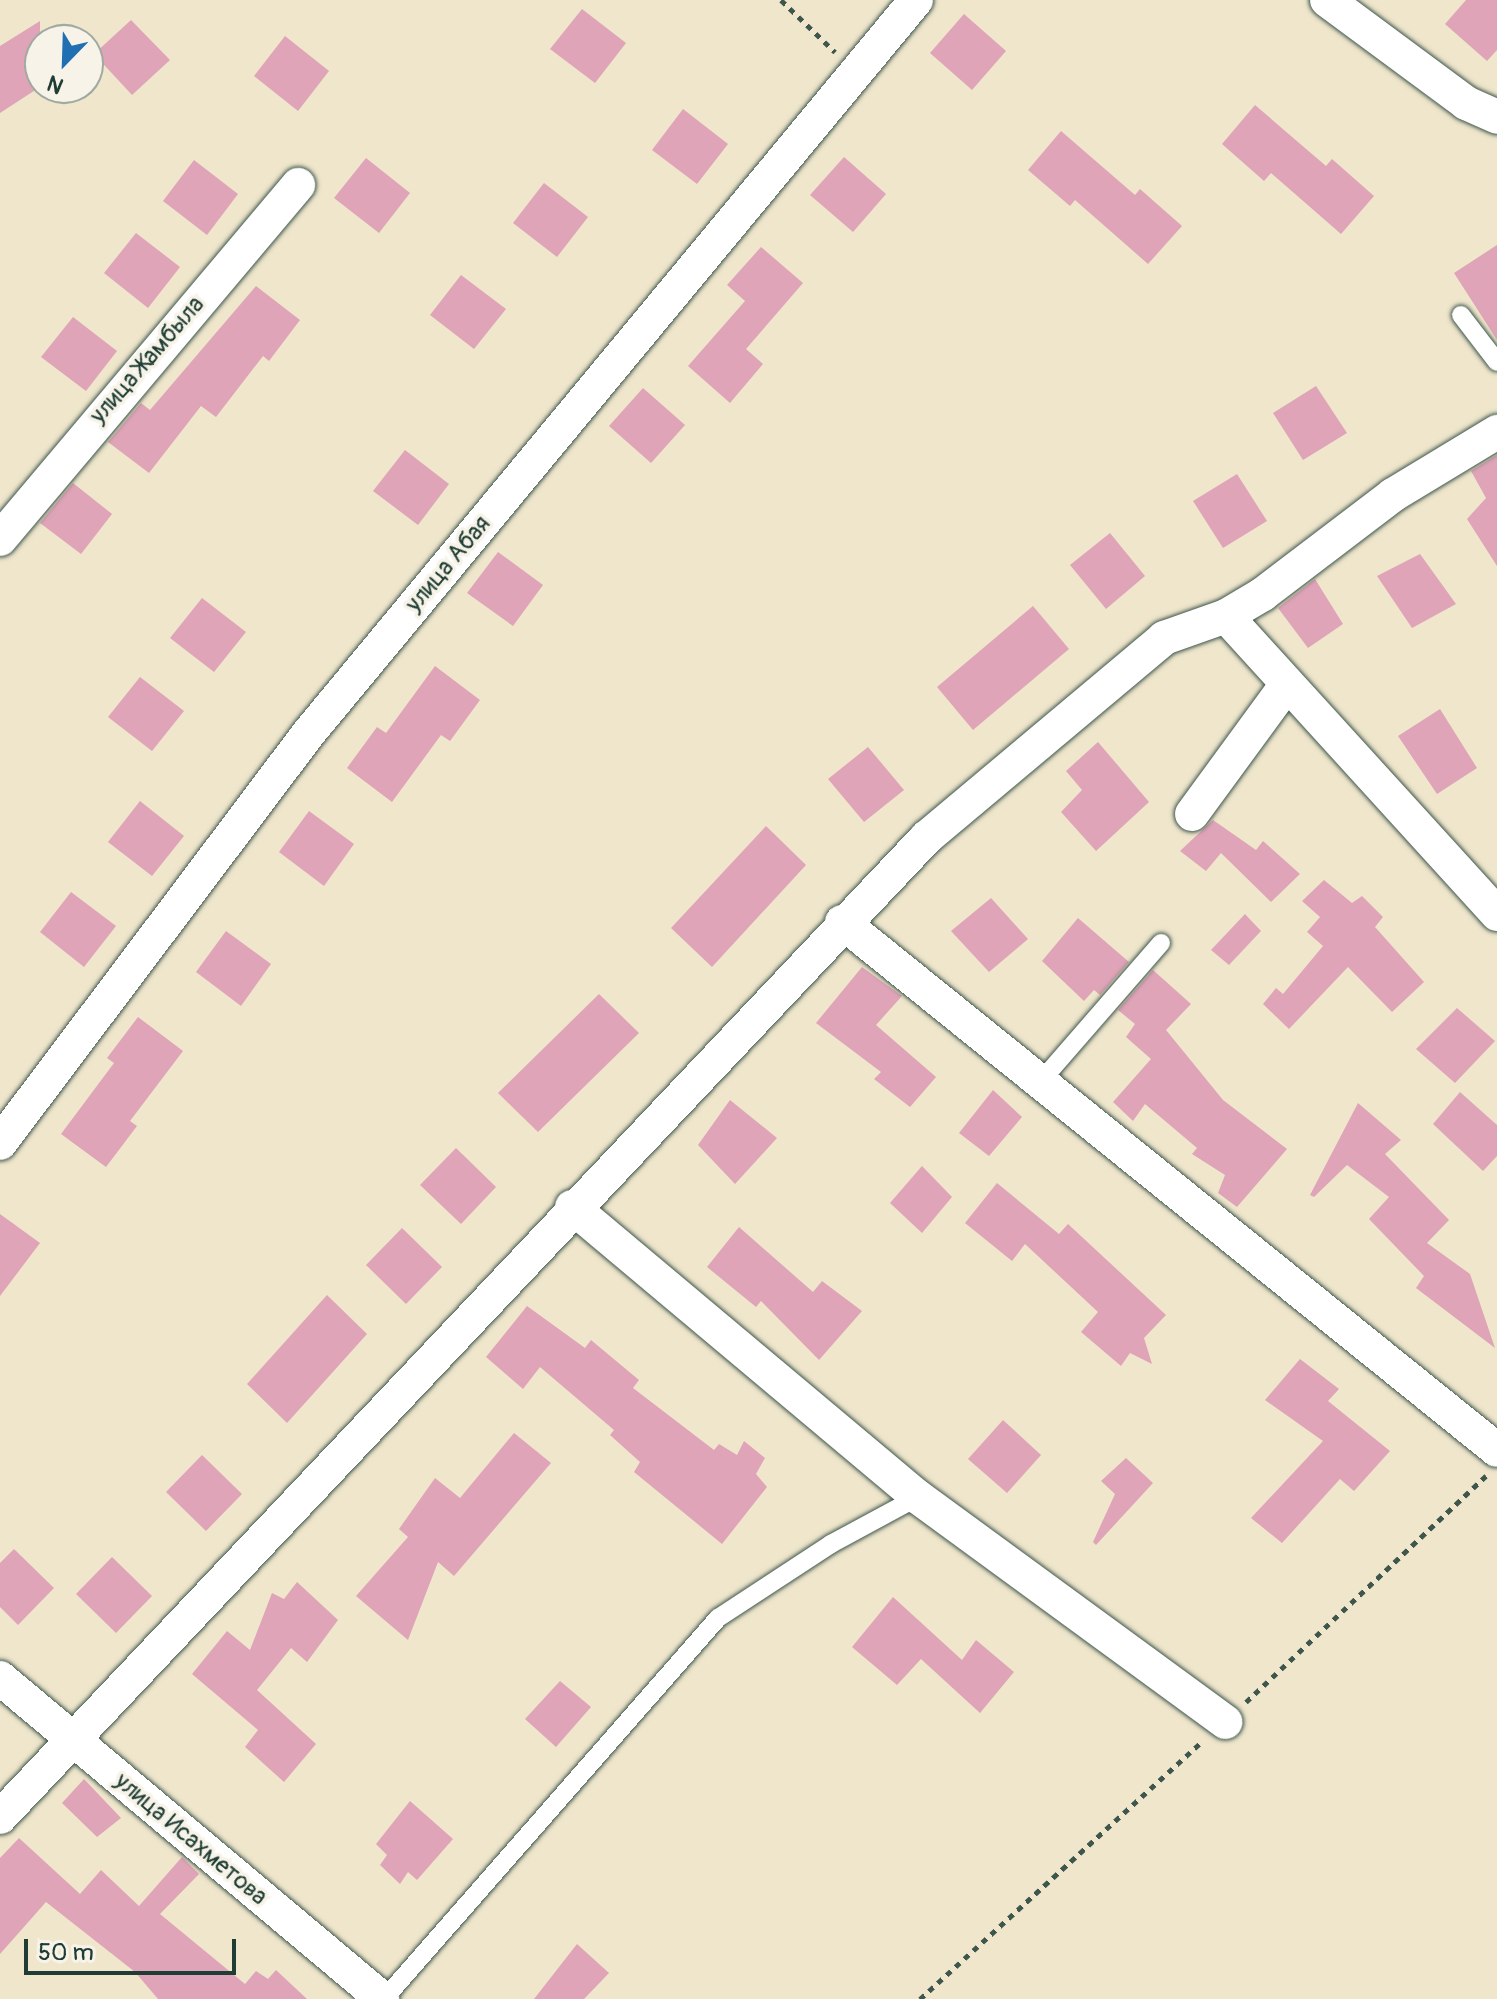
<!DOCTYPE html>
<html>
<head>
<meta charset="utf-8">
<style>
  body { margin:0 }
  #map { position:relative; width:1497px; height:1999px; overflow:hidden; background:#efe6cc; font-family:Pangolin,sans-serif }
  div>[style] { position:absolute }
  .building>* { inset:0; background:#dfa4b8 }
  .path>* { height:5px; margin-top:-2.5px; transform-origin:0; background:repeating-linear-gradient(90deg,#3e564b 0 6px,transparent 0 12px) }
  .roads { filter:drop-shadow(0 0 2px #3e564b) drop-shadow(0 0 2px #3e564b) }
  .service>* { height:18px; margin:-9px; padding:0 9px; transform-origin:9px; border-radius:9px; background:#fff }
  .minor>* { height:34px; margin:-17px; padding:0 17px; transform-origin:17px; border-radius:17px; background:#fff }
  span { translate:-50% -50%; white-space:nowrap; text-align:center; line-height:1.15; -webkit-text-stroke:7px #f7f3e8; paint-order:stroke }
  .street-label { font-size:24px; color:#1f3d34 }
  .north { position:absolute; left:24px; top:24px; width:80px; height:80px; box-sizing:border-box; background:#f7f3e8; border:2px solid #a1aaa0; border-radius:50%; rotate:203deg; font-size:22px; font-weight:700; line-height:32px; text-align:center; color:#1f3d34 }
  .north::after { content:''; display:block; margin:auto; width:28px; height:36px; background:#1f6fb2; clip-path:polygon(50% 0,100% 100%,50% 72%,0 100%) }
  .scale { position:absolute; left:24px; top:1939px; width:212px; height:36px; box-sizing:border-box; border:4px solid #1f3d34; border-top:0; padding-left:10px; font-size:24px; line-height:28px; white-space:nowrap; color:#1f3d34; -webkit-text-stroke:6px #f7f3e8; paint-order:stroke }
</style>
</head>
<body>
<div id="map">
  <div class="building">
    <i style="clip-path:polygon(1466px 0,1497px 0,1497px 50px,1487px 61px,1445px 24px)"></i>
    <i style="clip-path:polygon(582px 9px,626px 43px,595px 83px,550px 49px)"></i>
    <i style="clip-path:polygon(964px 14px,1006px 51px,972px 90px,930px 53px)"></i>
    <i style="clip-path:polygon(131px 20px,170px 60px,132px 95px,94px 54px)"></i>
    <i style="clip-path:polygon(40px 21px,40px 87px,0 113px,0 46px)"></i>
    <i style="clip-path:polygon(285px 36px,329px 71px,298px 111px,254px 76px)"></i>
    <i style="clip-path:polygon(1255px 105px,1326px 166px,1332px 159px,1374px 196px,1341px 234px,1271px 173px,1264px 181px,1222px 144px)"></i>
    <i style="clip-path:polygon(683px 109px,728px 144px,697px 184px,652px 150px)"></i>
    <i style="clip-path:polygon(1061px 131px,1135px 195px,1140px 189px,1182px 226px,1148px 264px,1075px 200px,1070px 206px,1028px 170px)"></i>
    <i style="clip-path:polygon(844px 157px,886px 194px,853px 232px,810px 195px)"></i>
    <i style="clip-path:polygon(366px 158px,410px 193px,379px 233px,334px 198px)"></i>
    <i style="clip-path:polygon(194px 160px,238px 194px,207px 235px,163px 201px)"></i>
    <i style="clip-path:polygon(544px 183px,588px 217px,557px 257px,513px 223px)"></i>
    <i style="clip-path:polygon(136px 233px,180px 267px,148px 308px,104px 273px)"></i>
    <i style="clip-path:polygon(1497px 245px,1497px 340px,1454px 273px)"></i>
    <i style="clip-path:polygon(761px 247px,803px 283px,746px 349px,763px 364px,730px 403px,688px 366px,745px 301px,727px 285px)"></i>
    <i style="clip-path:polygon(461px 275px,506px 309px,474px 349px,430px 315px)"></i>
    <i style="clip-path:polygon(256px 286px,300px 320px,269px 361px,263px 356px,216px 417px,201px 406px,149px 473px,108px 442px,141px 403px,150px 410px)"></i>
    <i style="clip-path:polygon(73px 317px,117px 351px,86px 391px,41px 357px)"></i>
    <i style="clip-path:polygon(1316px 386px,1347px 433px,1303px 460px,1273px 413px)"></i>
    <i style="clip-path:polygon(643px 388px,685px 425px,651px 463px,609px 426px)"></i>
    <i style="clip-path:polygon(405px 450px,449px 484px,418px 525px,373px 491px)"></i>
    <i style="clip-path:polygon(1497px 455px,1497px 566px,1467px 519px,1486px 498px,1471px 471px)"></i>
    <i style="clip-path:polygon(1237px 474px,1267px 521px,1223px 548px,1193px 501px)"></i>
    <i style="clip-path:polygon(73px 483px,112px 514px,81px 554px,40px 523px)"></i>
    <i style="clip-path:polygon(1110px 533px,1145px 576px,1106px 609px,1070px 565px)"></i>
    <i style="clip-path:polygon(498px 552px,543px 585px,513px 626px,467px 593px)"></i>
    <i style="clip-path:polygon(1420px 554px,1456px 604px,1412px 628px,1377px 576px)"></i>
    <i style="clip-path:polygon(1315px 579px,1343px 624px,1308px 648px,1278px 608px)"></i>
    <i style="clip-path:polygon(202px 598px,246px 632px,214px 672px,170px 638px)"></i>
    <i style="clip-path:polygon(1033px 606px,1069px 649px,973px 730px,937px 687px)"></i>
    <i style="clip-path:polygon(435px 666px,480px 700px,450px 741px,441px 735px,392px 802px,347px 768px,377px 727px,386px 733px)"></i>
    <i style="clip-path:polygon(140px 677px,184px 711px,152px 751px,108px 717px)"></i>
    <i style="clip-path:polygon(1440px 709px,1477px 768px,1437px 794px,1398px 736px)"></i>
    <i style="clip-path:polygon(1098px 742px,1149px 802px,1096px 851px,1061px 812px,1082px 790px,1066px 771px)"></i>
    <i style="clip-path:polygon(868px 747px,904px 790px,864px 822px,828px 779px)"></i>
    <i style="clip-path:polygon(140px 801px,184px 836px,152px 876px,108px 842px)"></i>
    <i style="clip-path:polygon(309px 811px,354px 844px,324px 886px,279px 852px)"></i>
    <i style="clip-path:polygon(1213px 820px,1256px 850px,1263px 841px,1300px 874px,1271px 902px,1221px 853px,1206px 871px,1180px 851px)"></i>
    <i style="clip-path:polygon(766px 826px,806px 865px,712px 967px,671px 928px)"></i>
    <i style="clip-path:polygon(1324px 880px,1352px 903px,1362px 896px,1383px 917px,1375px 927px,1424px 982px,1392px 1012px,1348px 967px,1289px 1029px,1263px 1004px,1276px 988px,1283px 994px,1323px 946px,1307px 932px,1320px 917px,1302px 901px)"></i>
    <i style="clip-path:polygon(71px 892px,116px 926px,84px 967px,40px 932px)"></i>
    <i style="clip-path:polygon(991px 898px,1028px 939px,989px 972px,951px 931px)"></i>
    <i style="clip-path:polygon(1245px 914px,1261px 931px,1229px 965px,1211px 950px)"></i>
    <i style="clip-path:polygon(1078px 918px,1129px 962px,1100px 995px,1094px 990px,1084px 1001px,1042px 961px)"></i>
    <i style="clip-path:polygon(226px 931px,271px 964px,241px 1006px,196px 972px)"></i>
    <i style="clip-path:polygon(862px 967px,902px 996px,876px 1025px,936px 1077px,910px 1107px,874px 1079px,881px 1072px,816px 1023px)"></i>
    <i style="clip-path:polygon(1153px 970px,1191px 1004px,1166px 1030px,1223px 1100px,1287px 1149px,1237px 1207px,1218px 1193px,1225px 1175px,1192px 1154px,1197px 1148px,1145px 1104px,1133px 1121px,1113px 1102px,1151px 1059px,1126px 1037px,1135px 1024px,1118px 1010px)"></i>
    <i style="clip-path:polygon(599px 994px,639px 1033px,538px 1132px,498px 1093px)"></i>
    <i style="clip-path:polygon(1457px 1008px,1495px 1041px,1455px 1083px,1416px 1049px)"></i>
    <i style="clip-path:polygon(138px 1017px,183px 1051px,130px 1121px,137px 1126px,106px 1167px,61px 1134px,114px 1063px,107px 1058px)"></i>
    <i style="clip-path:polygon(993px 1090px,1022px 1117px,989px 1156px,959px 1133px)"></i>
    <i style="clip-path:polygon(1460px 1092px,1497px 1125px,1497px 1156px,1483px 1171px,1433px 1124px)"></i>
    <i style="clip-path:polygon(730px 1100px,777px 1138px,735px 1184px,698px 1145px)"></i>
    <i style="clip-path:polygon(1358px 1103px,1401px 1140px,1385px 1154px,1449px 1220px,1427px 1243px,1470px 1274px,1495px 1348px,1416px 1288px,1424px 1276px,1369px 1219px,1389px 1197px,1347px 1165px,1314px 1197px,1310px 1195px)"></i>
    <i style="clip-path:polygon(456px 1148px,496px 1187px,461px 1224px,420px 1185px)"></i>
    <i style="clip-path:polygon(922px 1166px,952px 1197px,922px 1233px,890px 1203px)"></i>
    <i style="clip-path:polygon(997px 1183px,1059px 1234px,1068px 1224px,1166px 1315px,1144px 1338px,1152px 1364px,1130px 1353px,1121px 1366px,1081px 1332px,1098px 1312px,1025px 1244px,1012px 1261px,965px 1223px)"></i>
    <i style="clip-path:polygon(0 1214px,40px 1243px,0 1296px)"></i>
    <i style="clip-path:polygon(739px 1227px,813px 1292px,822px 1281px,862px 1311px,819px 1360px,761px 1301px,756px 1307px,707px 1267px)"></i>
    <i style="clip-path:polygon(402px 1228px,442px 1267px,406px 1304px,366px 1265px)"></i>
    <i style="clip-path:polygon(327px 1295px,367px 1334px,287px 1423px,247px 1384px)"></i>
    <i style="clip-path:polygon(527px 1306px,585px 1348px,591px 1340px,639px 1380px,633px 1388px,714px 1450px,719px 1444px,737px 1455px,744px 1441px,765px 1458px,756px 1474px,767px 1487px,722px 1544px,634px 1472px,640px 1462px,610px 1435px,614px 1430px,540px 1367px,523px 1389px,486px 1357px)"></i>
    <i style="clip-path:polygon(1300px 1359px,1339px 1389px,1328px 1401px,1390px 1451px,1354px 1491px,1340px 1479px,1282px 1543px,1251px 1518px,1323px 1441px,1265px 1400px)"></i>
    <i style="clip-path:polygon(1003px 1420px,1041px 1455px,1007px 1493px,968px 1459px)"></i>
    <i style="clip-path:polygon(514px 1433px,551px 1463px,454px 1576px,438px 1562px,408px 1640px,356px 1596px,408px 1537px,399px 1529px,435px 1478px,460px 1498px)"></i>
    <i style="clip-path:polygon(202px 1455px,242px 1494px,206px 1531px,166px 1492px)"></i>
    <i style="clip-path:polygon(1126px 1458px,1153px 1483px,1096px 1545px,1093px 1542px,1115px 1494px,1101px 1481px)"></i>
    <i style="clip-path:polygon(14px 1549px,54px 1588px,18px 1625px,0 1607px,0 1563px)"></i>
    <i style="clip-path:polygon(112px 1557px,152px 1596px,116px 1633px,76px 1594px)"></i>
    <i style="clip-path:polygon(297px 1582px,338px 1620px,307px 1662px,291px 1648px,257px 1690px,316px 1744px,284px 1782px,245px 1747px,258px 1730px,192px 1674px,227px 1631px,250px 1650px,272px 1593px,284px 1599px)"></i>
    <i style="clip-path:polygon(893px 1597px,962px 1660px,976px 1640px,1014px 1672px,980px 1713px,921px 1659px,897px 1685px,852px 1647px)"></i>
    <i style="clip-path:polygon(560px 1681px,591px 1707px,556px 1747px,525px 1719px)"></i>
    <i style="clip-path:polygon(84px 1779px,121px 1818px,97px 1837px,62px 1803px)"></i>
    <i style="clip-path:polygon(410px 1801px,453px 1839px,417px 1880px,408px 1872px,400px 1884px,380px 1865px,387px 1855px,376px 1844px)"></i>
    <i style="clip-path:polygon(19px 1838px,80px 1894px,101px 1870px,139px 1906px,182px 1857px,199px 1874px,160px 1914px,245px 1984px,256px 1971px,268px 1979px,276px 1970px,307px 1999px,158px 1999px,135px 1972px,46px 1902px,0 1954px,0 1858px)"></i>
    <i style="clip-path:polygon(577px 1944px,609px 1973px,584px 1999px,534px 1999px)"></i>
  </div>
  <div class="path">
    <i style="left:781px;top:0;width:75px;rotate:43.9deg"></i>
    <i style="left:1246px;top:1702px;width:330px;rotate:-43.3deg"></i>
    <i style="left:920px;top:1999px;width:383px;rotate:-42.4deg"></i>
  </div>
  <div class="roads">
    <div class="service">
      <i style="left:1461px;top:315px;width:59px;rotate:52.5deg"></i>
      <i style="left:1041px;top:1081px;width:183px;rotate:-49deg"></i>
      <i style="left:384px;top:1999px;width:507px;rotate:-48.76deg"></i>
      <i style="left:718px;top:1618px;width:135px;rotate:-33.2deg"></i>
      <i style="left:831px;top:1544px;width:99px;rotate:-28.4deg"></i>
    </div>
    <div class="minor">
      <i style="left:1327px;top:0;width:173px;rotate:36.5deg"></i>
      <i style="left:1466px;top:103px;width:34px;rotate:24deg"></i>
      <i style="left:0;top:539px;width:463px;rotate:-49.9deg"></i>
      <i style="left:1226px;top:616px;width:403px;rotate:47.7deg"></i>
      <i style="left:1192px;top:814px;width:161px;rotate:-53.8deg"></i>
      <i style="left:842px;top:922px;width:841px;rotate:38.87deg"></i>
      <i style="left:0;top:1143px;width:512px;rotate:-53.02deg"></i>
      <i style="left:308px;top:734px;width:953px;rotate:-50.36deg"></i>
      <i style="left:572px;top:1207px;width:451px;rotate:40deg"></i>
      <i style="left:918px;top:1497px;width:381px;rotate:36.2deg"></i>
      <i style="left:0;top:1678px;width:499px;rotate:40deg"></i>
      <i style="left:0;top:1817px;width:1348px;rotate:-46.59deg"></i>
      <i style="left:926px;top:838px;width:311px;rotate:-40deg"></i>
      <i style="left:1164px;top:638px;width:66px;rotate:-19.5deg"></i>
      <i style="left:1226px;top:616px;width:43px;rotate:-30.7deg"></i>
      <i style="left:1263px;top:594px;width:163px;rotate:-37.3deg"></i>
      <i style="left:1393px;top:495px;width:122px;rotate:-31.2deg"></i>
    </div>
  </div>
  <div class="street-label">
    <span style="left:147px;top:360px;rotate:-49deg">улица Жамбыла</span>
    <span style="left:448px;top:564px;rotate:-50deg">улица Абая</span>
    <span style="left:191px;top:1839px;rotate:40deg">улица Исахметова</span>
  </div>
  <div class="north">N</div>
  <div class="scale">50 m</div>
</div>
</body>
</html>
